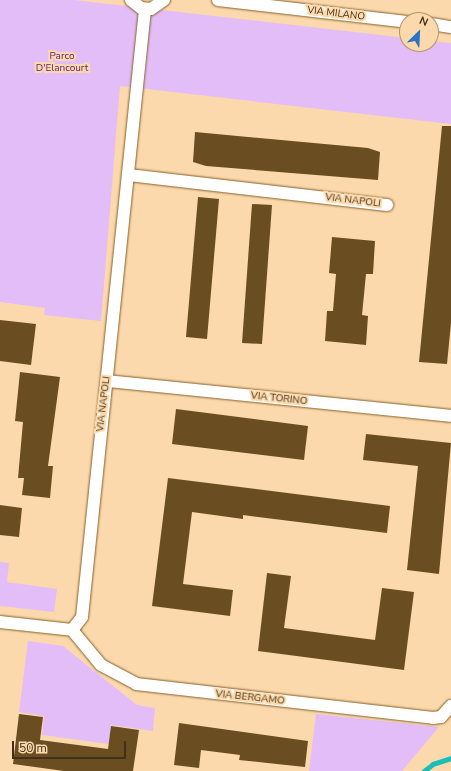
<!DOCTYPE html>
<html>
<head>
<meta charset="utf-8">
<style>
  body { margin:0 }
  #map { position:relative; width:451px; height:771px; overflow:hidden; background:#fcd9ac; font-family:"Nunito Sans",sans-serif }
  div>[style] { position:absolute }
  .green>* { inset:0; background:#e3bdf7 }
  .stream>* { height:4.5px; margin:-2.25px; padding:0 2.25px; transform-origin:2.25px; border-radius:2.25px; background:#1bbdbb }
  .building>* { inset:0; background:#6b4d22 }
  .roads { filter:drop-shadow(0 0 1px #876128) drop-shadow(0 0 1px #876128) }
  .street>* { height:12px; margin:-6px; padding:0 6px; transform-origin:6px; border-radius:6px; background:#fff }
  span { translate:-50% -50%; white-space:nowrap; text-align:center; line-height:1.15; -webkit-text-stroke:4px #fcd9ac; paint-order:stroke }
  .street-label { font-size:10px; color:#413019 }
  .park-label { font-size:10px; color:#5d1d77 }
  .north { position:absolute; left:399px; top:12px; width:40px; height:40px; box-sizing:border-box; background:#fcd9ac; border:1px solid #b19571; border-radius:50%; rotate:24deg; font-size:11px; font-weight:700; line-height:16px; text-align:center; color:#413019 }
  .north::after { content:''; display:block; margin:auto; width:14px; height:18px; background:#2b74c5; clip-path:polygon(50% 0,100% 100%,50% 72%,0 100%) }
  .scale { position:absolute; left:12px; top:741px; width:114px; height:18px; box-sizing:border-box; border:2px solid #413019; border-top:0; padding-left:5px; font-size:12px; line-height:14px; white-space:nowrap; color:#413019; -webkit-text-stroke:3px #fcd9ac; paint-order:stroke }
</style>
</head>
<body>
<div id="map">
  <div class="green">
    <i style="clip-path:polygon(0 0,74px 0,407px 38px,407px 44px,431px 44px,431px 41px,451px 43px,451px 124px,120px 86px,101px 321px,44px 315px,45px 308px,0 302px)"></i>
    <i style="clip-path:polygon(0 562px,9px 563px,7px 582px,57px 589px,54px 612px,0 606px)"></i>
    <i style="clip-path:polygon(28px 641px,63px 646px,137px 705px,155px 708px,153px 731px,111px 725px,109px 744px,42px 735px,44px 716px,19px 712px)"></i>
    <i style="clip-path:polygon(316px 714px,439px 727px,402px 771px,309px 771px)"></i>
  </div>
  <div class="stream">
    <i style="left:424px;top:771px;width:11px;rotate:-38deg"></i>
    <i style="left:433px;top:764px;width:19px;rotate:-18deg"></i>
  </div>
  <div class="building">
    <i style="clip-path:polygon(442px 126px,451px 126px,451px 323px,447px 364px,419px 362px)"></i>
    <i style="clip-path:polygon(195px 132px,368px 148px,380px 152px,378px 180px,206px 166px,193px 162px)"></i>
    <i style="clip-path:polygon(198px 197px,219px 199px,207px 339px,186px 337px)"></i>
    <i style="clip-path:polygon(252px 204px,272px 205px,262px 344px,242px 343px)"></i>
    <i style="clip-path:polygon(332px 237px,375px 241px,373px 274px,366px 274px,362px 315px,368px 316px,366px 345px,325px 341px,327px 311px,333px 311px,336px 274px,329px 273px)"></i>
    <i style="clip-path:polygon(0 320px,36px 324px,31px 365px,0 361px)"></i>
    <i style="clip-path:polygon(20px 372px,60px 377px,48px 466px,53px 466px,50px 498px,22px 495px,24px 478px,18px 478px,23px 422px,15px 421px)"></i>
    <i style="clip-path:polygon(176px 409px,308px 426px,304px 460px,172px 444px)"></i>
    <i style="clip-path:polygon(366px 434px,451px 443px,439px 574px,407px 570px,418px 466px,363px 460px)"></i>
    <i style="clip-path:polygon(168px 478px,390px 506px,387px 533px,243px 515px,243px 519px,192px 512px,183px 584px,233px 590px,230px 616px,152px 606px)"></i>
    <i style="clip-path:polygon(0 505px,22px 508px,19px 537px,0 535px)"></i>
    <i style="clip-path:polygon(267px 573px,291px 576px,284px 628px,375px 640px,382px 588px,414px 592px,404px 670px,258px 651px)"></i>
    <i style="clip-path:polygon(19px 714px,43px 717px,40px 740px,108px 749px,111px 726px,139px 730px,133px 771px,64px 771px,13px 764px)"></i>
    <i style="clip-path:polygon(179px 723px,308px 741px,305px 767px,239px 760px,240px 755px,201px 750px,199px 768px,174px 765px)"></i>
  </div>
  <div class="roads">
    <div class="street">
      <i style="left:131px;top:0;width:13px;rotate:39deg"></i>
      <i style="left:141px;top:8px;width:10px;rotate:6deg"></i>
      <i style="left:151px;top:9px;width:16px;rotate:-35deg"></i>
      <i style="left:218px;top:0;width:190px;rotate:6.6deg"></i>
      <i style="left:431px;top:24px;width:20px;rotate:9deg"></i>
      <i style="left:128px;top:175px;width:261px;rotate:6.6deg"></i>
      <i style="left:107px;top:381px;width:346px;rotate:5.8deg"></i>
      <i style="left:0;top:622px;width:72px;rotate:6.3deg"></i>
      <i style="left:72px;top:630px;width:16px;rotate:-52deg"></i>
      <i style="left:82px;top:617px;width:611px;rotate:-84.08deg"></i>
      <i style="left:72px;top:630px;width:45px;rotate:50.4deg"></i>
      <i style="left:101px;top:665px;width:40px;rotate:28deg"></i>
      <i style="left:136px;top:684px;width:299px;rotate:6.5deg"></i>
      <i style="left:433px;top:718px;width:8px;rotate:-7deg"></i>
      <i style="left:441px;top:717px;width:15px;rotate:-48deg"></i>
    </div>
  </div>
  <div class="street-label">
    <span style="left:336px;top:14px;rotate:7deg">VIA MILANO</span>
    <span style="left:353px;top:201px;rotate:7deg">VIA NAPOLI</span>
    <span style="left:279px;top:399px;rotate:6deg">VIA TORINO</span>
    <span style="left:104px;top:404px;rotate:-83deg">VIA NAPOLI</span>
    <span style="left:250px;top:698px;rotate:6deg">VIA BERGAMO</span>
  </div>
  <div class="park-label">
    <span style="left:62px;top:62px">Parco<br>D'Elancourt</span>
  </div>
  <div class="north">N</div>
  <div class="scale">50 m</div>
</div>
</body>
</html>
